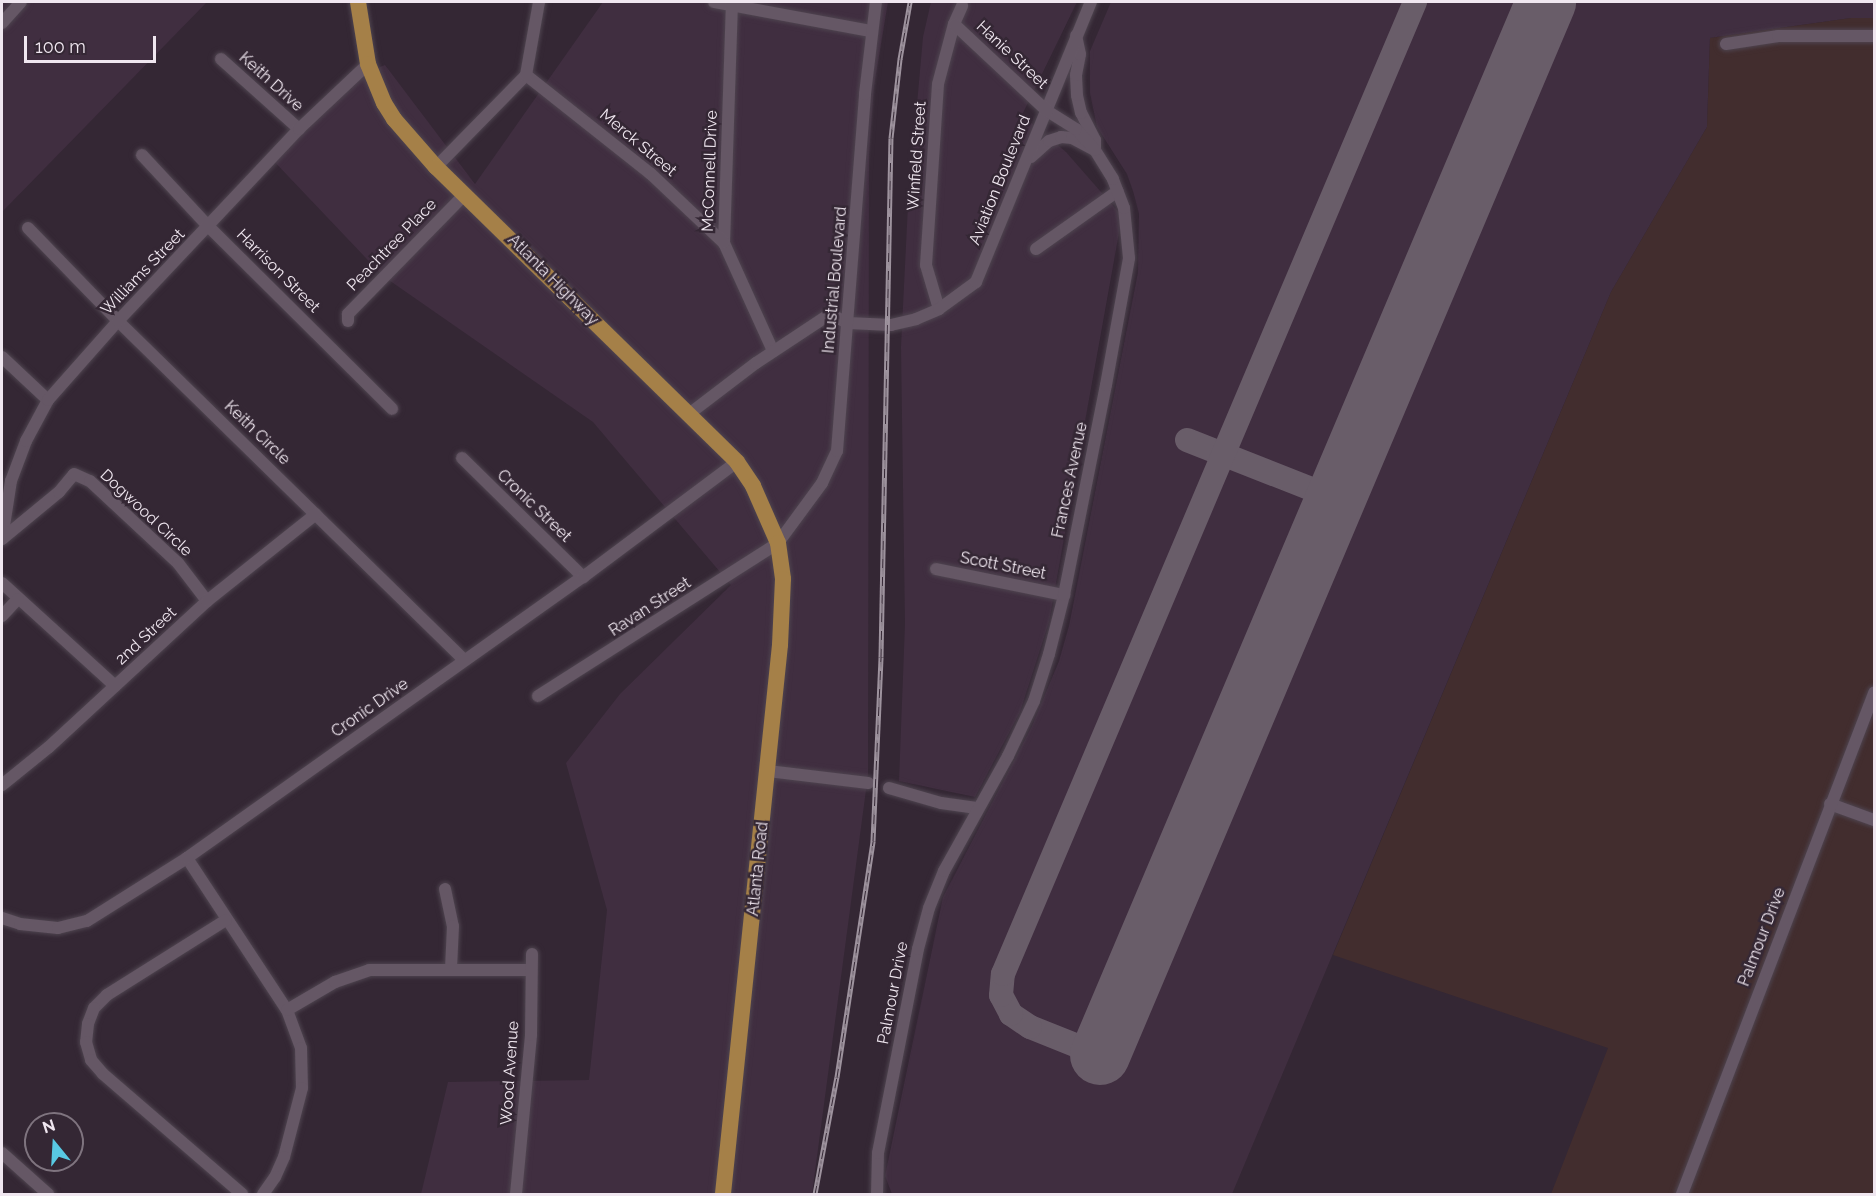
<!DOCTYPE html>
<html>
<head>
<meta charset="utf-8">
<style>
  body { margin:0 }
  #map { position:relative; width:1876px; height:1196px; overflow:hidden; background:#342734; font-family:Raleway,sans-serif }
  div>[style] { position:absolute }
  .built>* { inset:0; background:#402e40 }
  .industrial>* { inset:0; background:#422d2e }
  .taxiway>* { height:24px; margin:-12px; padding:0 12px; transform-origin:12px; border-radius:12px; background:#695d69 }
  .runway>* { height:60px; margin:-30px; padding:0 30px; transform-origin:30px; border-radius:30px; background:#695d69 }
  .roads { filter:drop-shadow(0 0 2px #4e444f) drop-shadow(0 0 2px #4e444f) }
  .minor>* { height:12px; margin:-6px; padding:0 6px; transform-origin:6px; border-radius:6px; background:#655765 }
  .major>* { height:16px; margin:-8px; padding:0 8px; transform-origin:8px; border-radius:8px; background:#a58048 }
  .rail>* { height:5px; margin-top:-2.5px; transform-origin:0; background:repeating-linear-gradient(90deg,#342734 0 9px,#9e939e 0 18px); box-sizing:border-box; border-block:2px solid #9e939e }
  span { translate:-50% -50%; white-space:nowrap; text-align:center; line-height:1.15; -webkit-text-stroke:5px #342734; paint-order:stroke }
  .street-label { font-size:16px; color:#f0e7f0 }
  .frame { position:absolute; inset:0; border:3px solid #f0e7f0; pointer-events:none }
  .north { position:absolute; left:24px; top:1112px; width:60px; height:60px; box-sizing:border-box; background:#342734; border:2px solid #7f747f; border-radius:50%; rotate:342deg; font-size:16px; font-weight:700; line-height:24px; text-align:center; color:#f0e7f0 }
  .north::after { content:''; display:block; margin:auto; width:21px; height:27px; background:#58c9e3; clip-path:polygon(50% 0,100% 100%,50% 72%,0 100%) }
  .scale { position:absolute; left:24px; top:36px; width:132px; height:27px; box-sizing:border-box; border:3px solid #f0e7f0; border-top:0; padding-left:8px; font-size:18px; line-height:21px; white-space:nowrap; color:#f0e7f0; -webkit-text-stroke:4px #342734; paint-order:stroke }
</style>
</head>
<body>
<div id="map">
  <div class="built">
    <i style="clip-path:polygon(2px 2px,207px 2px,2px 212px)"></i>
    <i style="clip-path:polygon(603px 2px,888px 2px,874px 86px,869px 155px,868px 775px,812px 1194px,421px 1194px,448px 1082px,589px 1080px,607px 910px,566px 763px,620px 694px,731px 585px,593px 422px,383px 276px,269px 156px,353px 78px,385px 65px,475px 184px)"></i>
    <i style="clip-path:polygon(931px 2px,1077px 2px,1022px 115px,1066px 152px,1122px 216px,1049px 622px,1020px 712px,975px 797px,899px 781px,905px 624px,901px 347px,908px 205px,923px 37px)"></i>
    <i style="clip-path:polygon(1111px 2px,1874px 2px,1874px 18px,1851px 18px,1710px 38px,1707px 127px,1611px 292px,1232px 1194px,892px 1194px,885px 1176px,943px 897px,1032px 726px,1059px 661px,1069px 626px,1138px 272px,1139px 214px,1133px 191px,1127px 174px,1097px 127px,1090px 93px,1090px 51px)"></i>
  </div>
  <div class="industrial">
    <i style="clip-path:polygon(1851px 18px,1874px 18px,1874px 1194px,1551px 1194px,1608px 1048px,1333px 955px,1611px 292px,1707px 127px,1710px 38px)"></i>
  </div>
  <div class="taxiway">
    <i style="left:1187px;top:440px;width:158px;rotate:21.5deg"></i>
    <i style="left:1100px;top:1055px;width:75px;rotate:-158.2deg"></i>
    <i style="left:1030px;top:1027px;width:23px;rotate:-146deg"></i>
    <i style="left:1011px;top:1014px;width:21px;rotate:-118deg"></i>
    <i style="left:1001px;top:995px;width:21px;rotate:-85deg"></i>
    <i style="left:1003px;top:974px;width:1056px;rotate:-67.03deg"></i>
  </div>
  <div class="runway">
    <i style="left:1100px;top:1055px;width:1144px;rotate:-67.04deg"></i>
  </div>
  <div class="roads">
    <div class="minor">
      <i style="left:714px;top:2px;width:160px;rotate:10.5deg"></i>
      <i style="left:732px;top:2px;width:241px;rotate:91.9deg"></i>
      <i style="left:724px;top:243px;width:119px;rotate:65.6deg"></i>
      <i style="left:2px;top:23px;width:28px;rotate:-48deg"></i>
      <i style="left:1726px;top:44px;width:53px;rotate:-8.7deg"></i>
      <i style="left:1778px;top:36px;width:96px"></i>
      <i style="left:221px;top:59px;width:105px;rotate:41.9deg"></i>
      <i style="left:526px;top:75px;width:159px;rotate:38.4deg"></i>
      <i style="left:651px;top:174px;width:100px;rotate:43.4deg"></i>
      <i style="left:142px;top:155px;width:98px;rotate:47.1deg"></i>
      <i style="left:209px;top:227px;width:258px;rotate:44.8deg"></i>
      <i style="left:1031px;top:157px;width:24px;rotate:-42deg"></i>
      <i style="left:1049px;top:141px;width:13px;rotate:-18deg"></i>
      <i style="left:1061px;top:137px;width:11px;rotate:5deg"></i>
      <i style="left:1072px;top:138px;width:26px;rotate:28deg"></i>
      <i style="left:1095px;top:150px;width:10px;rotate:-90deg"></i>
      <i style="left:1095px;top:140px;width:30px;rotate:-117deg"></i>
      <i style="left:1081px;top:113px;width:18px;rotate:-103deg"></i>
      <i style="left:1077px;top:95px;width:20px;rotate:-93deg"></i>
      <i style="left:1076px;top:75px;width:21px;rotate:-79deg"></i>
      <i style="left:1080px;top:54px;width:19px;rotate:-102deg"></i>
      <i style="left:436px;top:167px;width:129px;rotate:-45.6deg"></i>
      <i style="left:526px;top:75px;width:74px;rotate:-79.9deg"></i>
      <i style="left:28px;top:228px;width:129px;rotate:45.9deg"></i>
      <i style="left:118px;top:321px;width:484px;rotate:44.4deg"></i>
      <i style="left:1036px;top:249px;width:100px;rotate:-35.3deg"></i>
      <i style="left:939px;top:309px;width:46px;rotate:-106.5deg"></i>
      <i style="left:926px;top:265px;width:181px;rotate:-86.2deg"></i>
      <i style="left:938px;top:84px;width:62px;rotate:-75.1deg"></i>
      <i style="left:954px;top:24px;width:20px;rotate:-66deg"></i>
      <i style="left:348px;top:321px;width:7px;rotate:-90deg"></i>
      <i style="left:348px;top:314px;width:168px;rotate:-45.7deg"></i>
      <i style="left:2px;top:357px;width:63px;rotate:43.1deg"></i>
      <i style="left:689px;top:414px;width:84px;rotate:-37.3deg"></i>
      <i style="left:756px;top:363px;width:89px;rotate:-33.5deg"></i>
      <i style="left:830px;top:314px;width:20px;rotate:27deg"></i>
      <i style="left:848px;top:323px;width:43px;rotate:2.7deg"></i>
      <i style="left:891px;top:325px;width:26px;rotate:-13deg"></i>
      <i style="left:916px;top:319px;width:25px;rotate:-23deg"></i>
      <i style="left:939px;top:309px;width:46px;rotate:-36.1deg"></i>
      <i style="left:976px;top:282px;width:303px;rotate:-67.7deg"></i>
      <i style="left:462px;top:458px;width:170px;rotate:44.5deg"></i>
      <i style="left:2px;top:539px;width:59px;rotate:-81.2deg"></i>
      <i style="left:11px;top:481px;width:43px;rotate:-69.4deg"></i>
      <i style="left:26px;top:441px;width:47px;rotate:-61.8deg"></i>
      <i style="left:48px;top:400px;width:106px;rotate:-48.5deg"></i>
      <i style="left:118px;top:321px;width:264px;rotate:-46.7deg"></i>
      <i style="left:299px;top:129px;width:95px;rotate:-43.3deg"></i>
      <i style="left:2px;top:539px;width:74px;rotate:-39.5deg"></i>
      <i style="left:59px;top:492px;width:23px;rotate:-50deg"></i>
      <i style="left:74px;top:474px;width:17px;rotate:24deg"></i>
      <i style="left:90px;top:481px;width:120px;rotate:43deg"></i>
      <i style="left:178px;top:563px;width:48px;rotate:52.7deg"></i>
      <i style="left:936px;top:569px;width:131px;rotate:11.5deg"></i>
      <i style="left:2px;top:583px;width:153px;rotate:42.3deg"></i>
      <i style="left:2px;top:616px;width:23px;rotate:-47deg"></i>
      <i style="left:538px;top:696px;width:285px;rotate:-32.5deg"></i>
      <i style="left:778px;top:543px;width:74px;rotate:-53.7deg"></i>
      <i style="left:822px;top:483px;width:35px;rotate:-65deg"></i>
      <i style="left:837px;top:451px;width:358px;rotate:-85.5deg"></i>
      <i style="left:865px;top:94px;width:93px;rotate:-83.2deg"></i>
      <i style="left:768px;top:771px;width:101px;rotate:6.8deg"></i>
      <i style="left:2px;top:785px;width:60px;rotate:-39deg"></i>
      <i style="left:49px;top:747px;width:215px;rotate:-42.7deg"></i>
      <i style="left:207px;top:601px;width:139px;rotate:-38.6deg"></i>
      <i style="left:889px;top:788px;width:54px;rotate:16.1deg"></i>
      <i style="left:941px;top:803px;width:36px;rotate:8deg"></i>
      <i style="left:1830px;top:804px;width:47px;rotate:20deg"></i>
      <i style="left:187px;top:858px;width:182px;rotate:56.7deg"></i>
      <i style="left:287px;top:1010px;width:40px;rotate:69.8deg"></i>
      <i style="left:301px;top:1048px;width:40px;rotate:88.6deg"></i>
      <i style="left:302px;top:1088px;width:71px;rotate:104.6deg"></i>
      <i style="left:284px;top:1157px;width:22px;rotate:114deg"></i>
      <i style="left:275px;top:1177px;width:21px;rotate:125deg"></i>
      <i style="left:445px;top:889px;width:38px;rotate:78deg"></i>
      <i style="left:453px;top:926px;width:42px;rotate:92.7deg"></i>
      <i style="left:2px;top:918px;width:19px;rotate:18deg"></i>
      <i style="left:20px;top:924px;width:38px;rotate:6deg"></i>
      <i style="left:58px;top:928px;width:30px;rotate:-14deg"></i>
      <i style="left:87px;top:921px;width:118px;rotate:-32.2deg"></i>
      <i style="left:187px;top:858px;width:486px;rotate:-35.4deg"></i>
      <i style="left:583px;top:577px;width:192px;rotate:-36.8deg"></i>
      <i style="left:226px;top:920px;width:141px;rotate:147.8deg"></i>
      <i style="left:107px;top:995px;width:18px;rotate:135deg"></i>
      <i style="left:94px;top:1008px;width:17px;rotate:111deg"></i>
      <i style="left:88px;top:1024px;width:18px;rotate:96deg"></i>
      <i style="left:86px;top:1042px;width:19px;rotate:74deg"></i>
      <i style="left:91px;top:1060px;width:18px;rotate:49deg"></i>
      <i style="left:103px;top:1074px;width:184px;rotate:40.8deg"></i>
      <i style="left:287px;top:1010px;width:56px;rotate:-30.3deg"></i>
      <i style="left:335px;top:982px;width:36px;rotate:-19deg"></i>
      <i style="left:369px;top:970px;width:161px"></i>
      <i style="left:2px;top:1153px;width:62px;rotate:41.7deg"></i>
      <i style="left:516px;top:1194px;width:160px;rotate:-84.6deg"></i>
      <i style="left:531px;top:1035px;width:81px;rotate:-89.3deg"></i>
      <i style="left:877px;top:1194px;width:41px;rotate:-88.6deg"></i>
      <i style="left:878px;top:1153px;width:208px;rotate:-78.9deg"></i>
      <i style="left:918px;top:949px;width:42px;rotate:-75deg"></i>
      <i style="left:929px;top:908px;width:40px;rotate:-68deg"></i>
      <i style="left:944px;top:871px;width:132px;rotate:-60.9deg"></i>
      <i style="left:1008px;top:756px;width:61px;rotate:-64.7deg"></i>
      <i style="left:1034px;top:701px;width:49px;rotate:-72.3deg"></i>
      <i style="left:1049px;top:654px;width:61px;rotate:-75.7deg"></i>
      <i style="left:1064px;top:595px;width:214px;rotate:-78.7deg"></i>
      <i style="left:1106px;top:385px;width:129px;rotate:-79.7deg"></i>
      <i style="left:1129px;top:258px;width:50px;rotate:-95.7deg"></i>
      <i style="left:1124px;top:208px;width:31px;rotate:-111deg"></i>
      <i style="left:1113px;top:179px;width:34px;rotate:-122deg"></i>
      <i style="left:1095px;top:150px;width:28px;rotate:-132deg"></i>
      <i style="left:1076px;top:129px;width:34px;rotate:-148deg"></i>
      <i style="left:1047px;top:111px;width:127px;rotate:-136.9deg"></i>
      <i style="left:1682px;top:1194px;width:537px;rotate:-69.03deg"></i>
    </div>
    <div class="major">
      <i style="left:358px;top:2px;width:63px;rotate:80.8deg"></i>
      <i style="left:368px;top:64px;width:42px;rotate:67.7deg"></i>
      <i style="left:384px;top:103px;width:19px;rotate:58deg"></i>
      <i style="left:394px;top:119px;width:64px;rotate:48.8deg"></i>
      <i style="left:436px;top:167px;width:421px;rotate:44.4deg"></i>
      <i style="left:737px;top:462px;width:29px;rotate:56deg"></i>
      <i style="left:753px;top:486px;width:62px;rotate:66.3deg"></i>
      <i style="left:778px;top:543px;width:36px;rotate:82deg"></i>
      <i style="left:783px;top:579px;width:66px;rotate:92.6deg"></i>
      <i style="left:780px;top:645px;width:552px;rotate:95.93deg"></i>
    </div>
  </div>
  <div class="rail">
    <i style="left:815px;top:1194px;width:119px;rotate:-79.4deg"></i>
    <i style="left:837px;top:1077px;width:239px;rotate:-81.3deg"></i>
    <i style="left:873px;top:841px;width:184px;rotate:-87.5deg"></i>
    <i style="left:881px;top:657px;width:519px;rotate:-88.9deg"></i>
    <i style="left:891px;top:138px;width:80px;rotate:-83.5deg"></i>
    <i style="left:900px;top:59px;width:58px;rotate:-80deg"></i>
  </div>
  <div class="street-label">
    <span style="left:1012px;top:55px;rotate:43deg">Hanie Street</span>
    <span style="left:271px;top:82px;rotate:42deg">Keith Drive</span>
    <span style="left:638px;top:143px;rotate:40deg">Merck Street</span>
    <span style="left:917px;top:156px;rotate:-86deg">Winfield Street</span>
    <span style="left:710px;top:171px;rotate:-88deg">McConnell Drive</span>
    <span style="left:1000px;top:180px;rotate:-68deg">Aviation Boulevard</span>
    <span style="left:392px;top:245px;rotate:-46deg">Peachtree Place</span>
    <span style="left:278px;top:271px;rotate:45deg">Harrison Street</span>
    <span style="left:143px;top:272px;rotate:-46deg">Williams Street</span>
    <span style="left:553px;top:280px;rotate:45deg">Atlanta Highway</span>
    <span style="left:835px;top:280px;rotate:-85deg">Industrial Boulevard</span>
    <span style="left:257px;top:433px;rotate:44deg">Keith Circle</span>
    <span style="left:1070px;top:480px;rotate:-78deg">Frances Avenue</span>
    <span style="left:534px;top:506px;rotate:44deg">Cronic Street</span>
    <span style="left:146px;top:513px;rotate:43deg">Dogwood Circle</span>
    <span style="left:1003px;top:566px;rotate:11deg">Scott Street</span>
    <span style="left:650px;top:607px;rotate:-33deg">Ravan Street</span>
    <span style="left:146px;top:636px;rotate:-43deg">2nd Street</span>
    <span style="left:370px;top:708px;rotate:-35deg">Cronic Drive</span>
    <span style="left:758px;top:869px;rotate:-84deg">Atlanta Road</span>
    <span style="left:1762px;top:937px;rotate:-69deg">Palmour Drive</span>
    <span style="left:893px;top:993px;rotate:-79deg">Palmour Drive</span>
    <span style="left:510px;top:1073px;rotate:-86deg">Wood Avenue</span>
  </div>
  <div class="frame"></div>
  <div class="north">N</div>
  <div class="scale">100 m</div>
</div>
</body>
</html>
